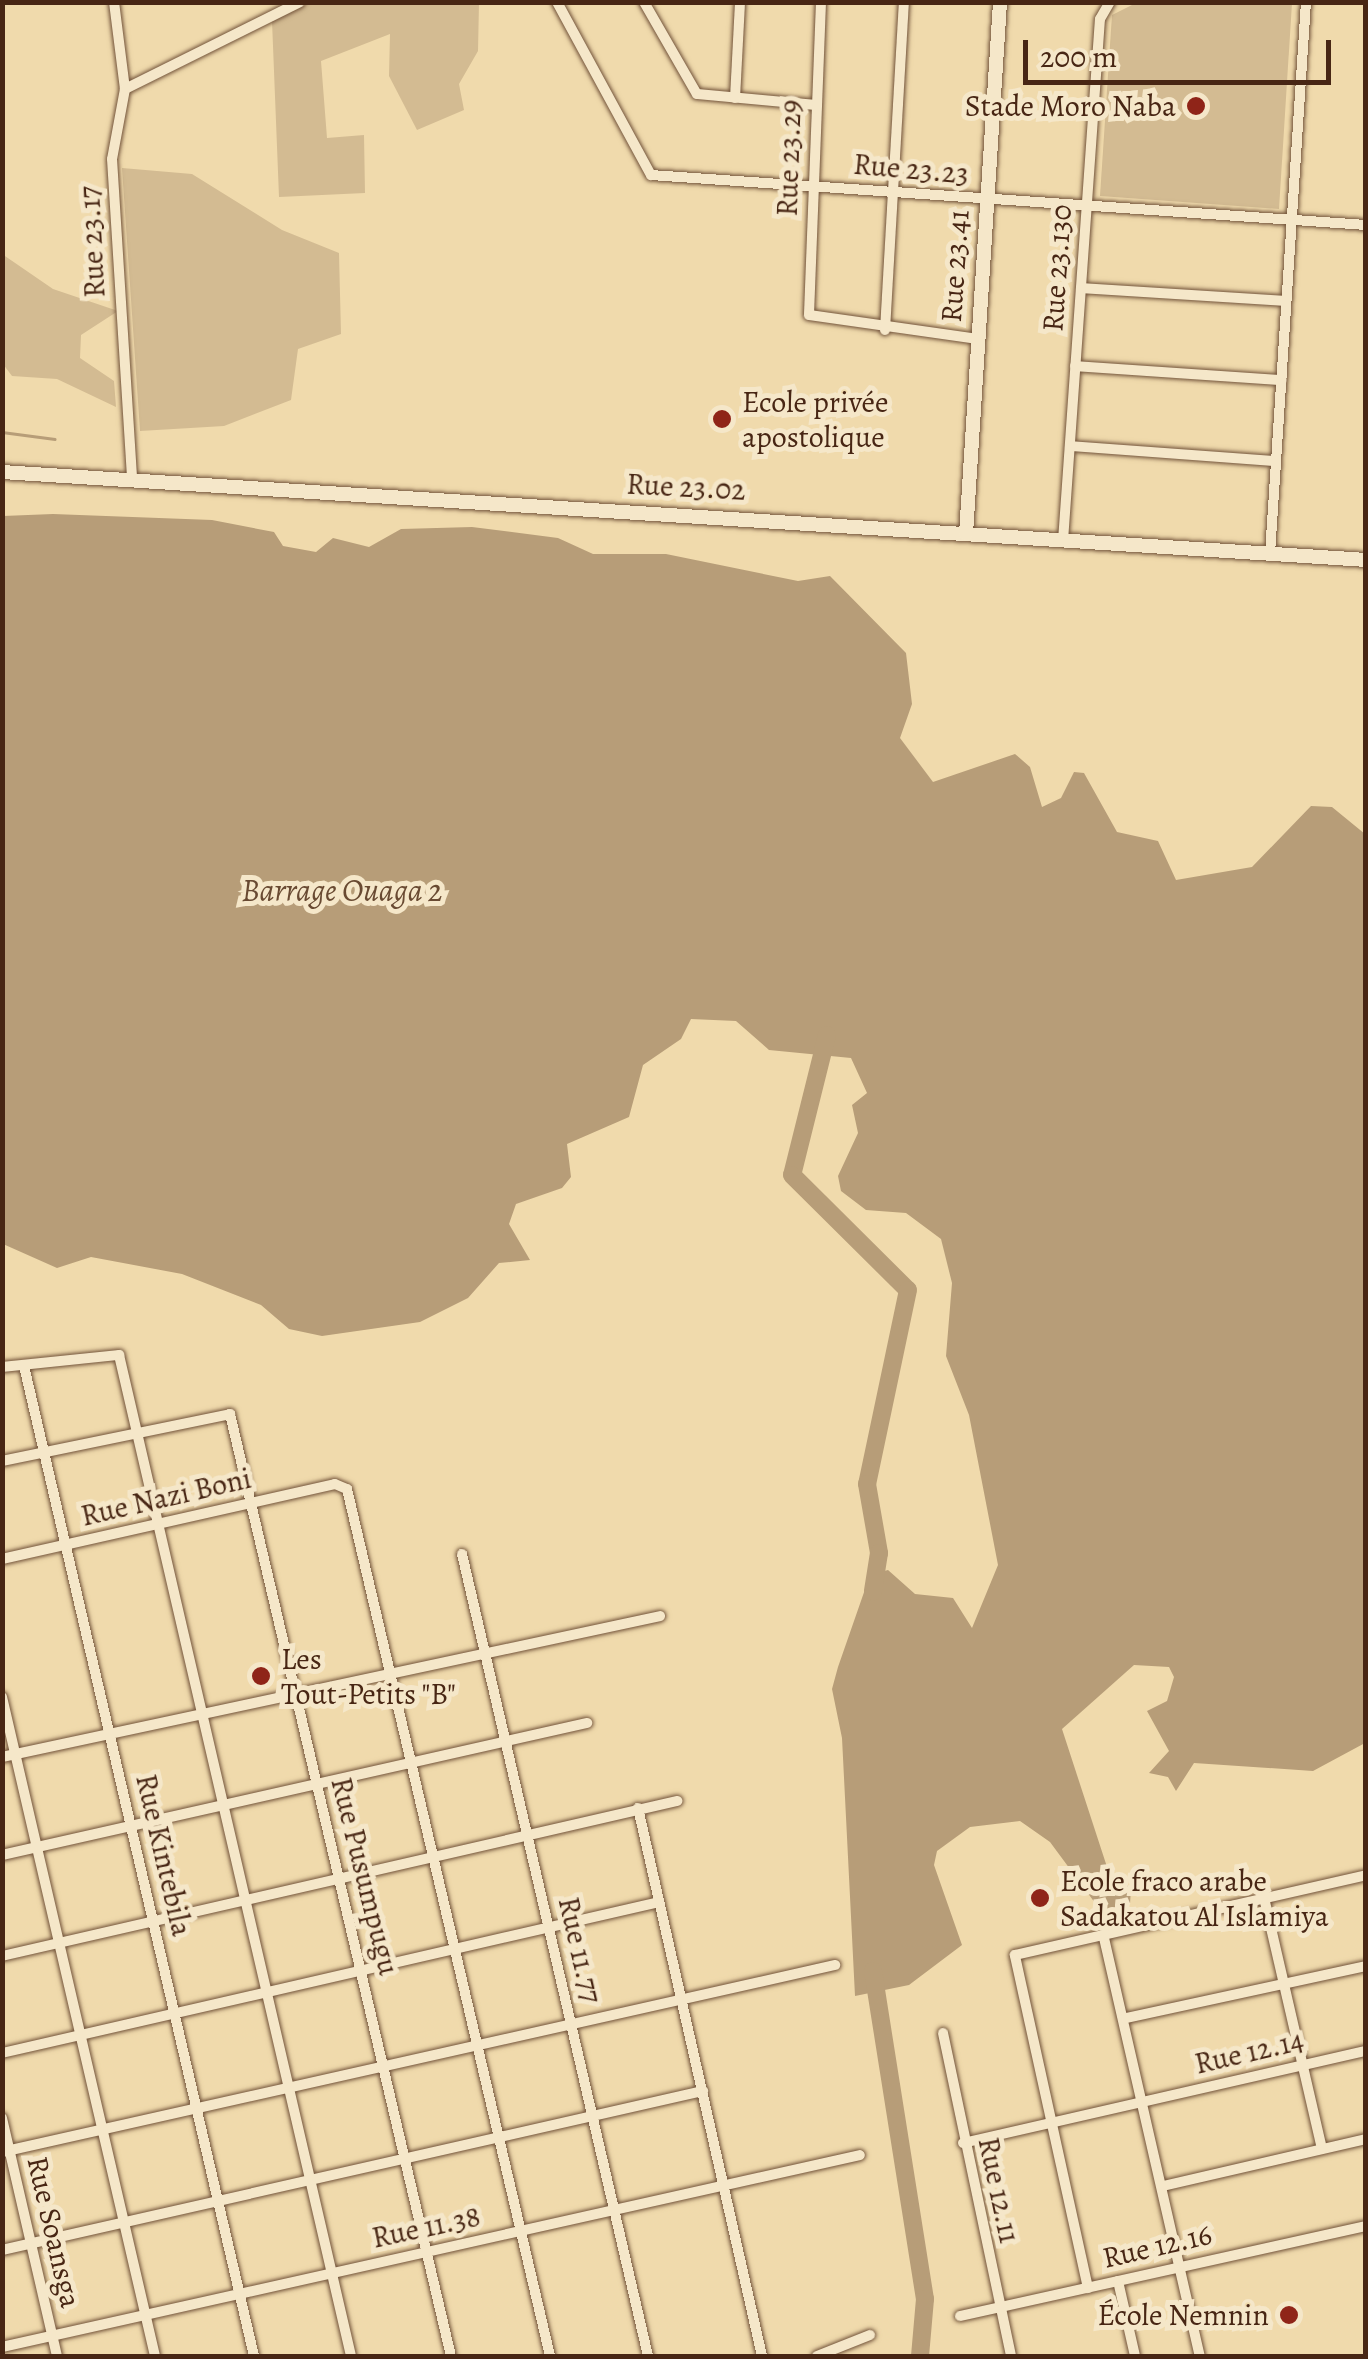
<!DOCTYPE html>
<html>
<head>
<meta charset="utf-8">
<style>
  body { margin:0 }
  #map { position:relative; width:1368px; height:2359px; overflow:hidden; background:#f0daac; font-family:Alegreya,serif }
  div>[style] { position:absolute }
  .green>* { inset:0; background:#d3bb92 }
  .water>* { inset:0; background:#b79d78 }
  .stream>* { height:2.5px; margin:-1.25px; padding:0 1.25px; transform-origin:1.25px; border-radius:1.25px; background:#b79d78 }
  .river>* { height:18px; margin:-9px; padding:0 9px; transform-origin:9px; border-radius:9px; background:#b79d78 }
  .roads { filter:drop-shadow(0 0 2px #72533a) drop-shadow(0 0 2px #72533a) }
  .street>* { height:10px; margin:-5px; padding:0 5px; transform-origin:5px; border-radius:5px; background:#f5e7c9 }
  .secondary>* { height:14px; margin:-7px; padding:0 7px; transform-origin:7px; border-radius:7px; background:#f5e7c9 }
  .dots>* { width:28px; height:28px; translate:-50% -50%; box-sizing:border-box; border:5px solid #f5e7c9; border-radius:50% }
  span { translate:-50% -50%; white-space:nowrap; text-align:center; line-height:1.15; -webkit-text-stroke:10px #f5e7c9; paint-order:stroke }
  .poi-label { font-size:30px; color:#482614 }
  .right { translate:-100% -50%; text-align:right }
  .left { translate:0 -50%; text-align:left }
  .street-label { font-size:30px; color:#482614 }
  .water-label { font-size:32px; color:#694a32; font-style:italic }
  .frame { position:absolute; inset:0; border:5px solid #482614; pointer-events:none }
  .scale { position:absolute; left:1023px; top:40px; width:308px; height:45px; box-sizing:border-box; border:5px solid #482614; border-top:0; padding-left:12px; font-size:30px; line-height:35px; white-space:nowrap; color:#482614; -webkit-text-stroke:8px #f5e7c9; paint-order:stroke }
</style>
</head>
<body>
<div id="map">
  <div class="green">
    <i style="clip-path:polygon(310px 3px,479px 3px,478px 51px,459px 84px,464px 110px,417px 130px,389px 76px,390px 34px,321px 61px,327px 138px,364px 135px,365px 193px,279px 197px,272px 21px)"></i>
    <i style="clip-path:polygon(1136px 3px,1292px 3px,1279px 209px,1100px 196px,1112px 15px)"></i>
    <i style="clip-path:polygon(122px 168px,192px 174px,282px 230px,339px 253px,341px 334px,298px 349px,291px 400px,224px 426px,140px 431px)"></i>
    <i style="clip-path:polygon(2px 254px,53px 289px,118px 311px,81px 335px,80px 358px,114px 381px,116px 407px,57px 379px,12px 376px,3px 364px)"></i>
  </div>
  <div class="water">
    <i style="clip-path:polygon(53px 514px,212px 520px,274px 532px,283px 546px,316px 552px,333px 538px,369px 547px,401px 529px,472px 527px,558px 538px,593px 554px,666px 554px,798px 581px,830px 576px,906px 653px,912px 704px,900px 738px,933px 782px,1015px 754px,1030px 767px,1042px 807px,1061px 798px,1074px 772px,1084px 773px,1117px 832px,1158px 841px,1176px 880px,1252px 867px,1311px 806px,1332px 807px,1365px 834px,1365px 1743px,1313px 1771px,1194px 1763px,1176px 1791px,1168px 1777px,1149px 1773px,1169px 1751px,1147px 1711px,1167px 1701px,1174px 1677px,1169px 1667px,1134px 1665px,1062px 1729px,1108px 1870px,1131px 1888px,1130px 1904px,1101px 1911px,1050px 1842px,1020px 1821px,970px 1827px,937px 1851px,934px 1865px,962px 1945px,909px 1985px,855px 1996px,842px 1738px,832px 1689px,838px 1667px,870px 1575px,888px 1570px,915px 1594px,953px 1598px,972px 1628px,998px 1565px,969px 1415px,946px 1356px,952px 1283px,941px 1239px,906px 1213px,866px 1210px,841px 1191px,838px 1176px,858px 1133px,852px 1105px,867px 1093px,851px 1058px,769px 1050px,736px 1021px,691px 1019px,681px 1039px,643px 1065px,629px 1117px,567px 1144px,571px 1177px,562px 1188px,516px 1204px,509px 1224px,530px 1260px,499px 1263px,468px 1298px,420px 1322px,322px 1336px,289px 1329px,261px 1305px,182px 1274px,91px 1257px,57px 1268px,3px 1244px,3px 516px)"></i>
  </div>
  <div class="stream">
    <i style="left:2px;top:432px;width:53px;rotate:7.5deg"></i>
  </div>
  <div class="river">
    <i style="left:827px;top:1035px;width:144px;rotate:104deg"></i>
    <i style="left:792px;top:1175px;width:163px;rotate:44.8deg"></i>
    <i style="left:908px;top:1290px;width:198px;rotate:101.9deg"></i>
    <i style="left:867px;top:1484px;width:70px;rotate:80.1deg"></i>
    <i style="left:879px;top:1553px;width:39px;rotate:99deg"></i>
    <i style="left:873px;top:1971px;width:332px;rotate:81deg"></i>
    <i style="left:925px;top:2299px;width:57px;rotate:95deg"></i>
  </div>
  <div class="roads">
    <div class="street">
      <i style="left:114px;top:2px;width:88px;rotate:82.8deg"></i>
      <i style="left:125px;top:89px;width:71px;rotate:100.5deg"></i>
      <i style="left:112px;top:159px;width:323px;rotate:86.4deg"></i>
      <i style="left:557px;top:2px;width:197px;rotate:61.5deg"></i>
      <i style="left:651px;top:175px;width:717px;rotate:4deg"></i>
      <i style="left:644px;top:2px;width:106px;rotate:60.1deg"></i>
      <i style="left:697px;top:94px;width:120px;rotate:5.3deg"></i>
      <i style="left:821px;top:2px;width:313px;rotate:92.2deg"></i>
      <i style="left:809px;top:315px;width:171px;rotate:8.1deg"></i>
      <i style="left:125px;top:89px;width:195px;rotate:-26.4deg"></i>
      <i style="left:735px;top:98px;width:96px;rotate:-87deg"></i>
      <i style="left:1081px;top:288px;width:205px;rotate:3.6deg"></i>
      <i style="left:885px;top:330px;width:329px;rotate:-86.7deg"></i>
      <i style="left:1075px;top:366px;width:207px;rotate:3.9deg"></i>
      <i style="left:1070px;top:446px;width:206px;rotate:4.2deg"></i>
      <i style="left:1063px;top:541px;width:523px;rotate:-85.95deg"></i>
      <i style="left:1100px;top:19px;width:20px;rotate:-60deg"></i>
      <i style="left:1270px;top:554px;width:553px;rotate:-86.27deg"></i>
      <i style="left:24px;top:1366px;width:1016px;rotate:76.92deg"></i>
      <i style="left:2px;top:1367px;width:118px;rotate:-5.9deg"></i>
      <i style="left:119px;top:1355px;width:1028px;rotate:76.95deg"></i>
      <i style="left:2px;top:1461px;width:233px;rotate:-11.6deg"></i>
      <i style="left:230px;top:1414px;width:968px;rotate:76.8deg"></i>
      <i style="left:462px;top:1554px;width:823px;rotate:76.94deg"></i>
      <i style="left:2px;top:1559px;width:341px;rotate:-12.7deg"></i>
      <i style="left:335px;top:1484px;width:13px;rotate:23deg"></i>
      <i style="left:347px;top:1489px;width:890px;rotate:76.82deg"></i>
      <i style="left:2px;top:1697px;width:677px;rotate:76.93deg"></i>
      <i style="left:2px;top:1757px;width:673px;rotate:-12.09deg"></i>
      <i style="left:638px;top:1808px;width:562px;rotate:77.25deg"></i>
      <i style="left:2px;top:1855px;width:600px;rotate:-12.72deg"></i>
      <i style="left:1265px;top:1902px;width:253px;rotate:77deg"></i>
      <i style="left:1104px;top:1938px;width:429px;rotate:77.1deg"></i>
      <i style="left:2px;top:1956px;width:693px;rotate:-12.93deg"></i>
      <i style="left:1126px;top:2018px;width:246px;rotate:-12.2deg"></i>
      <i style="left:943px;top:2033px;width:330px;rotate:78.1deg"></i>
      <i style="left:2px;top:2053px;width:674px;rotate:-12.94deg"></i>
      <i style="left:2px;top:2118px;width:244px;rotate:77deg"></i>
      <i style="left:963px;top:2143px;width:413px;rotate:-12.9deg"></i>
      <i style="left:2px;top:2152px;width:854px;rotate:-12.65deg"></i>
      <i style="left:1163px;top:2186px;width:208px;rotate:-13deg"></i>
      <i style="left:2px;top:2250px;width:719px;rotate:-12.78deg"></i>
      <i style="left:1118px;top:2281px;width:77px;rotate:77.2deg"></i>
      <i style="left:1088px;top:2288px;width:341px;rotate:-102.4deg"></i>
      <i style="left:1015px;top:1955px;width:360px;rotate:-12.8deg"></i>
      <i style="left:960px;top:2316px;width:416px;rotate:-12.5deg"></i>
      <i style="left:2px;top:2347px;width:879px;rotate:-12.61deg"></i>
      <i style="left:817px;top:2356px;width:57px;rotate:-21.6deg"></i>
    </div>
    <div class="secondary">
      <i style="left:2px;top:472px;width:1367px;rotate:3.69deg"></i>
      <i style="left:966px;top:534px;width:533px;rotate:-86.34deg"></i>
    </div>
  </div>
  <div class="dots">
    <i style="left:1196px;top:106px;background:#8f2418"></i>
    <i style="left:722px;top:419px;background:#8f2418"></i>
    <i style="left:261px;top:1676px;background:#8f2418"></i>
    <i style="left:1040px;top:1898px;background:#8f2418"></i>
    <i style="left:1289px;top:2315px;background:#8f2418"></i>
  </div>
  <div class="poi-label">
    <span class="right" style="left:1176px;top:106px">Stade Moro Naba</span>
    <span class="left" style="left:742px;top:419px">Ecole privée<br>apostolique</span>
    <span class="left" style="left:281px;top:1676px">Les<br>Tout-Petits "B"</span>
    <span class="left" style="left:1060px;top:1898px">Ecole fraco arabe<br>Sadakatou Al Islamiya</span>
    <span class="right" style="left:1269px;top:2315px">École Nemnin</span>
  </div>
  <div class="street-label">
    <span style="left:789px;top:158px;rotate:-88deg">Rue 23.29</span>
    <span style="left:911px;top:169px;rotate:5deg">Rue 23.23</span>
    <span style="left:92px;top:242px;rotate:-93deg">Rue 23.17</span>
    <span style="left:955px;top:266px;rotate:-86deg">Rue 23.41</span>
    <span style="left:1057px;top:268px;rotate:-86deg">Rue 23.130</span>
    <span style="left:686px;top:487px;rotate:3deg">Rue 23.02</span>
    <span style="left:166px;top:1497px;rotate:-13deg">Rue Nazi Boni</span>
    <span style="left:164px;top:1855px;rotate:77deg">Rue Kintebila</span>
    <span style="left:365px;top:1876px;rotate:76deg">Rue Pusumpugu</span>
    <span style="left:580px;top:1950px;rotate:77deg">Rue 11.77</span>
    <span style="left:1249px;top:2052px;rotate:-13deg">Rue 12.14</span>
    <span style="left:999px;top:2190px;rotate:78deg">Rue 12.11</span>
    <span style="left:426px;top:2227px;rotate:-12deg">Rue 11.38</span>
    <span style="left:54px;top:2232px;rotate:77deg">Rue Soansga</span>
    <span style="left:1157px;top:2246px;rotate:-13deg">Rue 12.16</span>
  </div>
  <div class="water-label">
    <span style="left:342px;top:890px">Barrage Ouaga 2</span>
  </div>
  <div class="frame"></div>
  <div class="scale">200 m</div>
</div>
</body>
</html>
